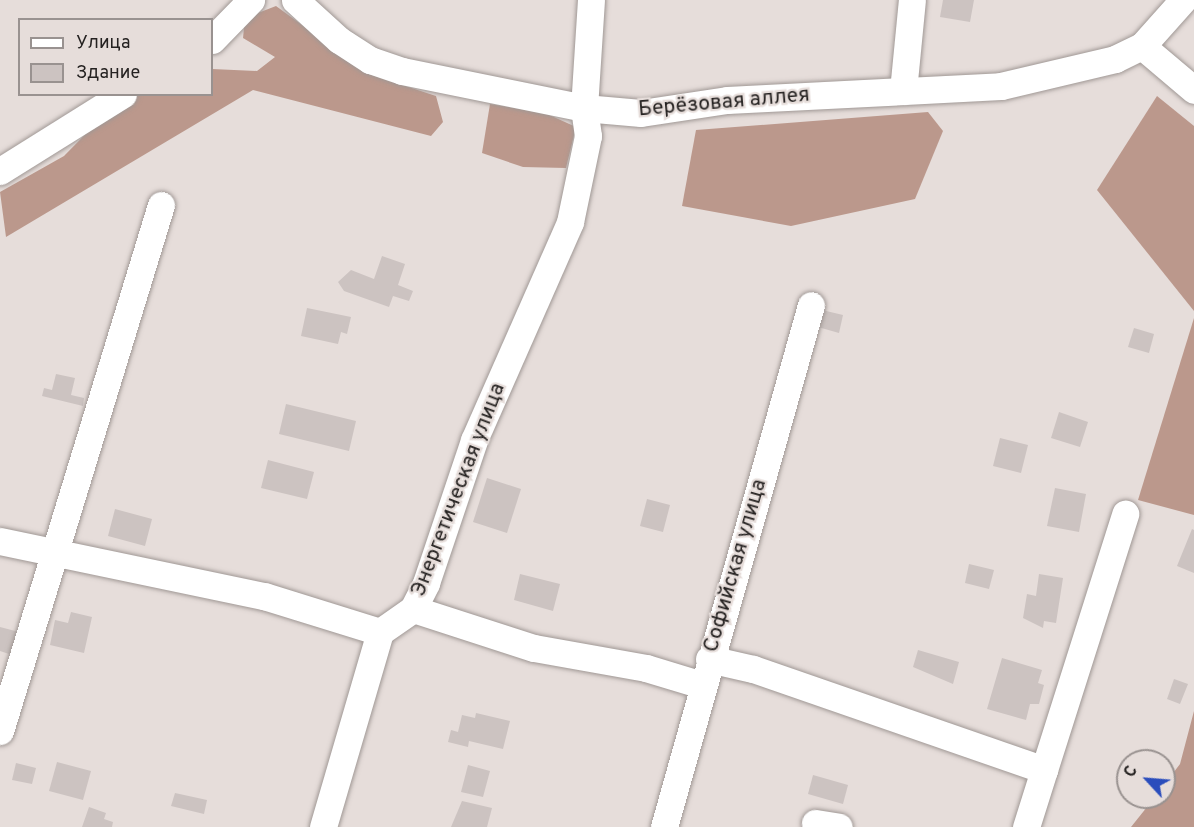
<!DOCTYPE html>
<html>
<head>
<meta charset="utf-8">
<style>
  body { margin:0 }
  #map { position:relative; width:1194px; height:827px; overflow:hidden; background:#e6ddda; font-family:Overpass,sans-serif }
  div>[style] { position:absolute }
  .forest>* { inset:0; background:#bb988c }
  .building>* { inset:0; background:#ccc3c1 }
  .roads { filter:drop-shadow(0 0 2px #a09895) drop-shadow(0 0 2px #a09895) }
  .minor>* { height:27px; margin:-13.5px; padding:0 13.5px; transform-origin:13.5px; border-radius:13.5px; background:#fff }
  span { translate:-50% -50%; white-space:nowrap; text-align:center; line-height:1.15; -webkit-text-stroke:4.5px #e6ddda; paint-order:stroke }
  .street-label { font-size:21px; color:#252221 }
  .legend { position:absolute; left:18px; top:18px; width:195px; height:78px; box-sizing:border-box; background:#e6ddda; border:2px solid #999290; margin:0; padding:8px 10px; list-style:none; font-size:18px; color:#252221 }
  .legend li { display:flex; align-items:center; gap:12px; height:30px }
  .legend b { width:30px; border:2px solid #999290 }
  .north { position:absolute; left:1116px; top:749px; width:60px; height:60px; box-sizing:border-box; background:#e6ddda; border:2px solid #999290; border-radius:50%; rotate:296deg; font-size:16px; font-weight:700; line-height:24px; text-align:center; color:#252221 }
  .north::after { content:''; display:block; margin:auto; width:21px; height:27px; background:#2a4dbc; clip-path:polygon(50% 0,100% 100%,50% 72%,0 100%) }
</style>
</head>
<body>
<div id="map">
  <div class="forest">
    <i style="clip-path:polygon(276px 6px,369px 74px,436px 96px,443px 122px,431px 136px,253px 90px,6px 237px,0 192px,64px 156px,124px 95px,212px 94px,212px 69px,257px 71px,275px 57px,243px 38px,245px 18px)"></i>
    <i style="clip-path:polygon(1157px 96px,1194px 126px,1194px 311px,1097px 190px)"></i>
    <i style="clip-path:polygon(490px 104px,545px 113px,576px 127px,566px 168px,523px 167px,482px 153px)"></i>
    <i style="clip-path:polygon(928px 112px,943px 131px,915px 199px,791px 226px,682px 206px,696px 130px)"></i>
    <i style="clip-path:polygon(1194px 318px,1194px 515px,1138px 500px)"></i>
    <i style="clip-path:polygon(1194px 711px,1194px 827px,1131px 827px,1155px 797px,1164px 797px,1164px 785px,1180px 764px)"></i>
  </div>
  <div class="building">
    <i style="clip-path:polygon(943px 0,974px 0,970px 22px,940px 17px)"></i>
    <i style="clip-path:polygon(382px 256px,405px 264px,398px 285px,413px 291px,409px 301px,393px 296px,389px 307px,344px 291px,338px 282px,351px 270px,374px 279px)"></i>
    <i style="clip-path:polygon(307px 308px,351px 317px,347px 334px,341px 332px,338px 344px,301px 336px)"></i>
    <i style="clip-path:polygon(822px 310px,843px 315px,839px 333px,818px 327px)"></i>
    <i style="clip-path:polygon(1134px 328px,1154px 334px,1149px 353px,1128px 347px)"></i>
    <i style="clip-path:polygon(56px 374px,75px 378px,71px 395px,84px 398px,83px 406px,42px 396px,44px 388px,52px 390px)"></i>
    <i style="clip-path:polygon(286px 404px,356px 421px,349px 451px,279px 434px)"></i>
    <i style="clip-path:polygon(1059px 412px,1088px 422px,1080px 447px,1051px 438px)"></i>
    <i style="clip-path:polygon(1000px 438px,1028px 445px,1021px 473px,993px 466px)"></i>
    <i style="clip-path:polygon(268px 460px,314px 472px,307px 499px,261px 488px)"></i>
    <i style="clip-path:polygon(487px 478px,521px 489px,507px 533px,473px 522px)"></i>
    <i style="clip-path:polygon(1055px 488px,1086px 494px,1079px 532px,1047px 526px)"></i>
    <i style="clip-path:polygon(647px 499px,670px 505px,663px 532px,640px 526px)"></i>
    <i style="clip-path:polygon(115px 509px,152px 519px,145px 546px,108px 536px)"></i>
    <i style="clip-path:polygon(1192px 529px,1194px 530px,1194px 573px,1177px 566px)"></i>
    <i style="clip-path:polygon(969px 564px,994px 570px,989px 589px,965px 583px)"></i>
    <i style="clip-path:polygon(520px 574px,560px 584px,553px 611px,514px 600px)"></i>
    <i style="clip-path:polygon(1039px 574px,1063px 578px,1056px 623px,1044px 621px,1043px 628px,1023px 618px,1027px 594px,1036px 596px)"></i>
    <i style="clip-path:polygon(71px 612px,92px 617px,84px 653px,50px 645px,55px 620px,68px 623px)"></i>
    <i style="clip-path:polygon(0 627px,19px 632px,12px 655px,0 651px)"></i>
    <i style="clip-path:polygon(918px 650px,959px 662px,953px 684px,913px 667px)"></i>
    <i style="clip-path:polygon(1002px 658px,1042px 670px,1038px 683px,1044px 685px,1039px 704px,1030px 704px,1026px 720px,987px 709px)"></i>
    <i style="clip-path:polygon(1174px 679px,1188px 684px,1180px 704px,1167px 699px)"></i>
    <i style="clip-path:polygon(476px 713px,510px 721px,503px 749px,469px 741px,468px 747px,448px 742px,451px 730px,458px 732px,462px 715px,475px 718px)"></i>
    <i style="clip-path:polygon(57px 762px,91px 771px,83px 800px,49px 791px)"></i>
    <i style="clip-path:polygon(16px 763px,36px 768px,32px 784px,12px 780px)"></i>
    <i style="clip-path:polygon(468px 765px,490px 771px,483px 797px,461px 792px)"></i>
    <i style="clip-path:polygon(813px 775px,848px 785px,843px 804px,808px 794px)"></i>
    <i style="clip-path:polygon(175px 793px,207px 800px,204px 814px,171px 806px)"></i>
    <i style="clip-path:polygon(462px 801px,492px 808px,487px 827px,451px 827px)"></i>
    <i style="clip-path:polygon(89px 807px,106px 813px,104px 819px,113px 822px,112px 827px,82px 827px)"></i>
  </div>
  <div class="roads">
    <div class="minor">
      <i style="left:295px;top:0;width:59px;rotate:42.3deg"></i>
      <i style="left:339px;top:40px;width:37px;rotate:33deg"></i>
      <i style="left:370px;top:60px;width:34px;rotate:19deg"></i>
      <i style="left:402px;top:71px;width:186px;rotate:11.5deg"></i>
      <i style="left:584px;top:108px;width:57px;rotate:5deg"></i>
      <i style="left:641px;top:113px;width:87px;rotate:-8.6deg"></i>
      <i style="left:727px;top:100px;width:274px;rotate:-2.9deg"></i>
      <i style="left:1001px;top:86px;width:117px;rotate:-13.3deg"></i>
      <i style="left:1115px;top:59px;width:30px;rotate:-26deg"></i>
      <i style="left:1142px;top:46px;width:62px;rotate:-48.3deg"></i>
      <i style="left:212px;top:40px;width:56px;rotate:-45.7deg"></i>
      <i style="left:1142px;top:46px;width:68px;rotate:40.2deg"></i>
      <i style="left:903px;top:91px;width:91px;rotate:-84.4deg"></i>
      <i style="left:0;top:171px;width:145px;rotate:-32deg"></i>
      <i style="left:0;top:541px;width:270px;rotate:11.8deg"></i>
      <i style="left:264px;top:596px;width:121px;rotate:17.2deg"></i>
      <i style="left:413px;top:609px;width:127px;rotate:17.9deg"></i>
      <i style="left:534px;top:648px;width:114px;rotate:10.1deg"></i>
      <i style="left:646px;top:668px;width:59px;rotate:16.9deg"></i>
      <i style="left:709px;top:659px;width:45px;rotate:12.8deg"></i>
      <i style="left:753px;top:669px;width:308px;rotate:19.1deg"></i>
      <i style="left:1044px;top:770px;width:60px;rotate:107.5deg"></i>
      <i style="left:0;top:731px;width:550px;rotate:-72.98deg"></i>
      <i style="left:1044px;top:770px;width:269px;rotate:-72.4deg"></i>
      <i style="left:815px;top:823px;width:24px;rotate:9deg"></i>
      <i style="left:323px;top:827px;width:203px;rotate:-73.7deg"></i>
      <i style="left:380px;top:632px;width:40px;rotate:-34.9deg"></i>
      <i style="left:413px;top:609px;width:29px;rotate:-63deg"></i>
      <i style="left:426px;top:583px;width:151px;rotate:-71.4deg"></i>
      <i style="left:474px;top:440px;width:238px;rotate:-66.2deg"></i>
      <i style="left:570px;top:222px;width:88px;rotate:-78.2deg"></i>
      <i style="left:588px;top:136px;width:28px;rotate:-98deg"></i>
      <i style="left:584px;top:108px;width:108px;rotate:-86.3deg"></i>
      <i style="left:664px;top:827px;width:542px;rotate:-74.27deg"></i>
    </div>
  </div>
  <div class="street-label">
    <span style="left:724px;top:103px;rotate:-5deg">Берёзовая аллея</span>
    <span style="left:459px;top:490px;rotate:-69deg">Энергетическая улица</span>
    <span style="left:736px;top:566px;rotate:-74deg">Софийская улица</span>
  </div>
  <ul class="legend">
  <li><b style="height:8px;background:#fff"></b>Улица</li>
  <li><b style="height:16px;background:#ccc3c1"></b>Здание</li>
  </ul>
  <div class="north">С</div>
</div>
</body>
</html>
